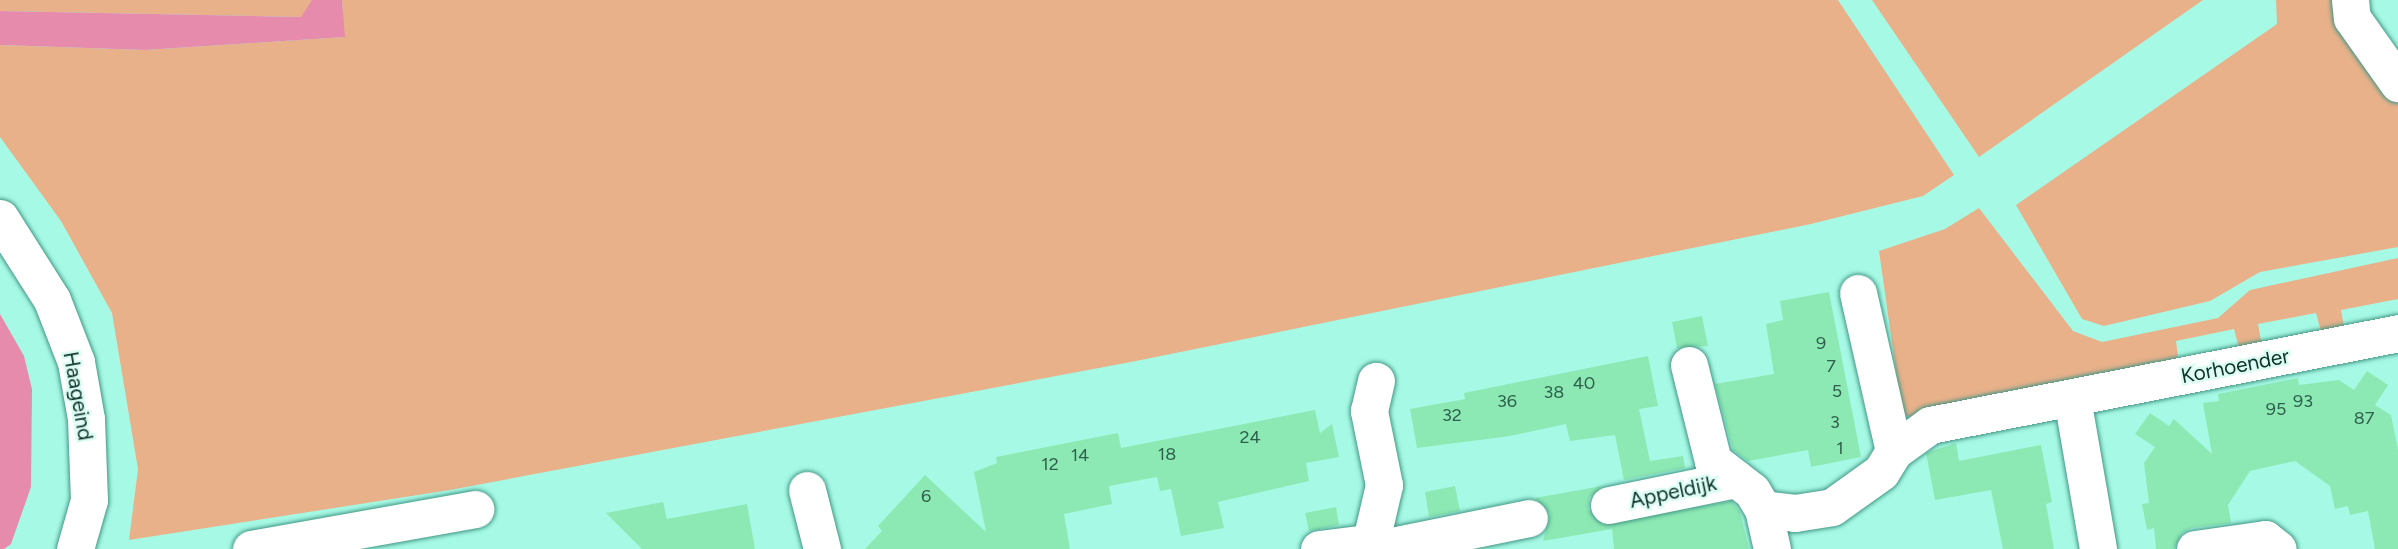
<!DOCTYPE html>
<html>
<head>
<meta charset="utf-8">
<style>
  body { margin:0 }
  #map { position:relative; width:2398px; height:549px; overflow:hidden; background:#a6fae5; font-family:Figtree,sans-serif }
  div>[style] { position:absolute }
  .green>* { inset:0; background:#e8b18a }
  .water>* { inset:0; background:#e78bad }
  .building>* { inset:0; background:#8ce9b3 }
  .roads { filter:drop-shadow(0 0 2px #439785) drop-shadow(0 0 2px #439785) }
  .minor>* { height:37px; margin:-18.5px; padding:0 18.5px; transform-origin:18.5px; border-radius:18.5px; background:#fff }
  span { translate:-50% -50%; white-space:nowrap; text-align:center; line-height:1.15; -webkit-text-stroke:5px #dcfcf3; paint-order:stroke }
  .number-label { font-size:18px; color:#2e604d }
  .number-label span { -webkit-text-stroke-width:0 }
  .street-label { font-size:21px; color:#0e332b }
</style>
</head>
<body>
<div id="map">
  <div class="green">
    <i style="clip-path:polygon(0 0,312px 0,312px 4px,301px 17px,0 11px)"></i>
    <i style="clip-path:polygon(342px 0,1838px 0,1954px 175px,1923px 196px,1811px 224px,1136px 361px,450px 490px,129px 540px,138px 469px,112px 313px,61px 221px,0 137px,0 45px,145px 50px,344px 37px)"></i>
    <i style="clip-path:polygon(1872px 0,2203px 0,1979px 157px)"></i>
    <i style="clip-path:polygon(2276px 0,2334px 0,2398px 98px,2398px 247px,2260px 272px,2210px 301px,2104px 326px,2082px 319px,2016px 205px,2277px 24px)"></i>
    <i style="clip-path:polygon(1979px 208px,2073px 331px,2102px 342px,2218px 318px,2250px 290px,2398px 258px,2398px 299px,2341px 310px,2345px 332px,2322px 335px,2316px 313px,2258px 324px,2262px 347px,2240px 352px,2234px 329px,2176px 341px,2179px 364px,1915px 420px,1902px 413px,1879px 251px,1945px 229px)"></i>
  </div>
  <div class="water">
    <i style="clip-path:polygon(312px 0,342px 0,345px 37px,145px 50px,0 45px,0 11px,301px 17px)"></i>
    <i style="clip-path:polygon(0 314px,24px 356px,32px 389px,31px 487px,11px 544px,4px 549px,0 549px)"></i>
  </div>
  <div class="building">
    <i style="clip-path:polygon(1829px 292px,1861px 457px,1811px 467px,1808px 450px,1748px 461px,1733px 450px,1715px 384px,1774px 374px,1766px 324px,1783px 320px,1780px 301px)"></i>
    <i style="clip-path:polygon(1702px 316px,1708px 346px,1677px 348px,1672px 322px)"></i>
    <i style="clip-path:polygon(1648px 356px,1658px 406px,1639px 409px,1650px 461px,1683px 456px,1685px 468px,1624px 480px,1615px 435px,1570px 441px,1566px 424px,1510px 436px,1417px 448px,1410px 409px,1465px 399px,1464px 393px)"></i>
    <i style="clip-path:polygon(2367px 371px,2388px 385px,2375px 405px,2391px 415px,2398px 450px,2398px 549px,2375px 549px,2368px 511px,2350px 515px,2348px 506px,2335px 509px,2330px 486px,2295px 461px,2250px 471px,2228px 505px,2231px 523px,2191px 528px,2182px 533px,2174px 549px,2156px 549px,2154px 528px,2147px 530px,2142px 504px,2149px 503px,2144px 463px,2155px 447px,2135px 434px,2150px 413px,2169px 426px,2174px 419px,2212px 454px,2203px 403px,2219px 401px,2218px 394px,2298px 378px,2299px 385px,2339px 380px,2354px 390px)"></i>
    <i style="clip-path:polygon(1315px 410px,1320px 433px,1332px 424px,1339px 457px,1306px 463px,1309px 481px,1218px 502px,1224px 528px,1181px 536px,1171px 489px,1160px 491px,1157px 477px,1109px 486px,1112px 504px,1064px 514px,1070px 549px,865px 549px,882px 531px,878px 526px,925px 475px,986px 532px,974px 472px,997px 463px,996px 457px,1118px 433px,1121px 448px)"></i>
    <i style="clip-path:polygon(1956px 443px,1959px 461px,2041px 445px,2052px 502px,2046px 504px,2054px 549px,2003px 549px,1991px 490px,1935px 500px,1926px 453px)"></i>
    <i style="clip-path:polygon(1455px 486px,1460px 511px,1429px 517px,1425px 492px)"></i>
    <i style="clip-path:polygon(1602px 486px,1589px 498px,1588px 509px,1603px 525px,1731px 501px,1740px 512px,1749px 549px,1614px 549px,1612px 529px,1543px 541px,1550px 514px,1535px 498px)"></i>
    <i style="clip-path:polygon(663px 502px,667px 519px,747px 504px,755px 549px,642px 549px,606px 513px)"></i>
    <i style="clip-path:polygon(1336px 507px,1339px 525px,1309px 531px,1305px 513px)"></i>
  </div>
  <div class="roads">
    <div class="minor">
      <i style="left:2350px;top:0;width:18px;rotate:84deg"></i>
      <i style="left:2352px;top:18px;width:80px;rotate:54.7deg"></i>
      <i style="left:0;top:218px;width:97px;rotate:57.6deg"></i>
      <i style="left:52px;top:300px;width:66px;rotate:68.8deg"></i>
      <i style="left:76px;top:362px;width:58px;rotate:80deg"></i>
      <i style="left:86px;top:419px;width:81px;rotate:87.9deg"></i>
      <i style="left:89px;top:500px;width:51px;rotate:105.9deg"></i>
      <i style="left:1858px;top:293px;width:162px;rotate:77.2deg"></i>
      <i style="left:1689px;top:365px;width:99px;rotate:76deg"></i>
      <i style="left:1713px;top:461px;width:49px;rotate:37.6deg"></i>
      <i style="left:1752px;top:491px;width:21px;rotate:59deg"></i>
      <i style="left:1763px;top:509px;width:41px;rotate:77.3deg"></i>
      <i style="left:2072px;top:398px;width:153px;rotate:80.2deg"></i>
      <i style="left:807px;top:490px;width:61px;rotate:75.7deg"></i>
      <i style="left:1609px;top:505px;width:130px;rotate:-11.6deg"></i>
      <i style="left:1763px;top:509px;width:32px;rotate:7deg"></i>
      <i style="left:1795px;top:513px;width:37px;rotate:-9deg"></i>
      <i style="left:1832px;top:507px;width:60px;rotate:-35.5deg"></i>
      <i style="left:1881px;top:472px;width:25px;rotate:-58deg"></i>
      <i style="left:1894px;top:451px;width:44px;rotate:-35.8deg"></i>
      <i style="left:1930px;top:425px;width:477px;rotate:-11.1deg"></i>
      <i style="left:251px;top:549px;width:228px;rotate:-10.1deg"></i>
      <i style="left:1319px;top:549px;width:48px;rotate:-7.1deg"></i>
      <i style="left:1369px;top:549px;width:66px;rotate:-76.8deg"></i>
      <i style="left:1384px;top:485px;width:76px;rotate:-101.5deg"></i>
      <i style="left:1369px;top:411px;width:31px;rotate:-77deg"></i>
      <i style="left:1377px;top:549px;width:155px;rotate:-11.5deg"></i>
      <i style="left:2195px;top:549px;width:71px;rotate:-8.1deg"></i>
      <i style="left:2265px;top:539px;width:16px;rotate:38deg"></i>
    </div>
  </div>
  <div class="number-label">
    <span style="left:1821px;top:343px">9</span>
    <span style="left:1831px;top:366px">7</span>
    <span style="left:1584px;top:383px">40</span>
    <span style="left:1837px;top:391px">5</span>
    <span style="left:1554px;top:392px">38</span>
    <span style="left:1507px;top:401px">36</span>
    <span style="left:2303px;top:401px">93</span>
    <span style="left:2276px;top:409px">95</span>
    <span style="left:1452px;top:415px">32</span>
    <span style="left:2364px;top:418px">87</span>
    <span style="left:1835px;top:422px">3</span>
    <span style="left:1250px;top:437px">24</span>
    <span style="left:1840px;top:448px">1</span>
    <span style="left:1167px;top:454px">18</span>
    <span style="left:1080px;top:455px">14</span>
    <span style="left:1050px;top:464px">12</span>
    <span style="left:926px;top:496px">6</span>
  </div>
  <div class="street-label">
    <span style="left:2235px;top:366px;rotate:-11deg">Korhoender</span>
    <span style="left:78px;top:396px;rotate:80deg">Haageind</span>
    <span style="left:1673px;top:492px;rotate:-12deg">Appeldijk</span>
  </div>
</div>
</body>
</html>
